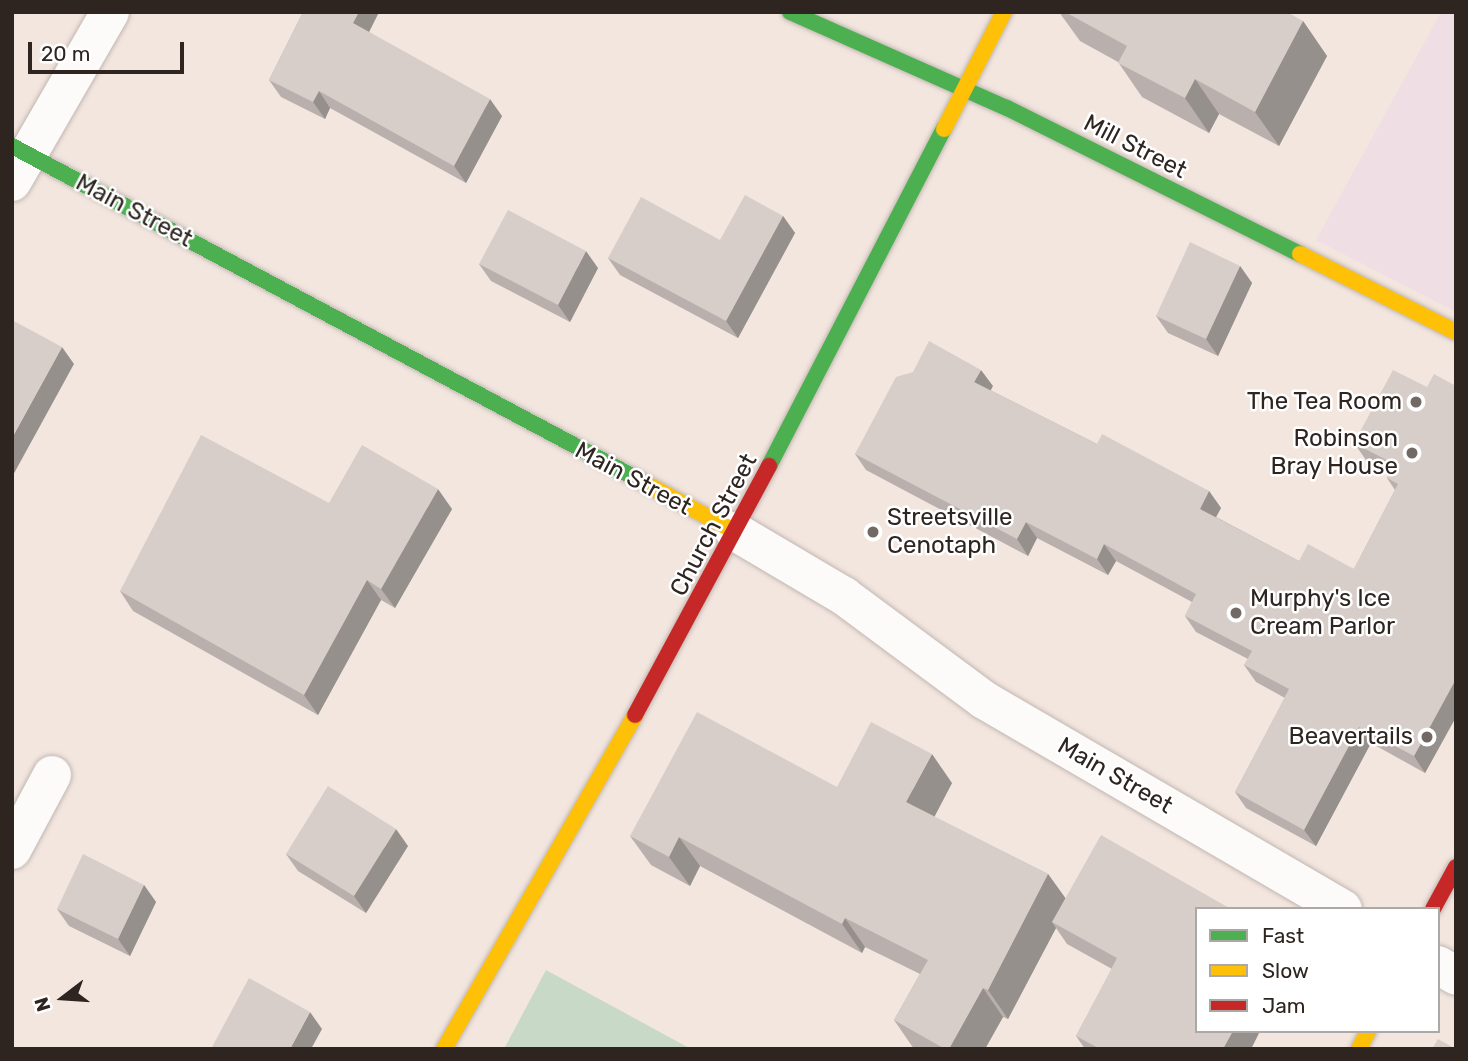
<!DOCTYPE html>
<html>
<head>
<meta charset="utf-8">
<style>
  body { margin:0 }
  #map { position:relative; width:1468px; height:1061px; overflow:hidden; background:#f3e6df; font-family:Rubik,sans-serif }
  div>[style] { position:absolute }
  .commercial>* { inset:0; background:#efdee3 }
  .green>* { inset:0; background:#c9d9c7 }
  .roads { filter:drop-shadow(0 0 2px #c1b7b2) drop-shadow(0 0 2px #c1b7b2) }
  .street>* { height:38px; margin:-19px; padding:0 19px; transform-origin:19px; border-radius:19px; background:#fdfbfa }
  .fast>* { height:16px; margin:-8px; padding:0 8px; transform-origin:8px; border-radius:8px; background:#4caf50 }
  .slow>* { height:16px; margin:-8px; padding:0 8px; transform-origin:8px; border-radius:8px; background:#ffc107 }
  .jam>* { height:16px; margin:-8px; padding:0 8px; transform-origin:8px; border-radius:8px; background:#c62828 }
  .wall>* { inset:0; background:#b9b0ad }
  .shaded-wall>* { inset:0; background:#96908d }
  .building>* { inset:0; background:#d7cdc9 }
  .dots>* { width:19px; height:19px; translate:-50% -50%; box-sizing:border-box; border:4px solid #fff; border-radius:50% }
  span { translate:-50% -50%; white-space:nowrap; text-align:center; line-height:1.15; -webkit-text-stroke:5px #fff; paint-order:stroke }
  .street-label { font-size:24px; color:#2e2521 }
  .poi-label { font-size:24px; color:#2e2521 }
  .right { translate:-100% -50%; text-align:right }
  .left { translate:0 -50%; text-align:left }
  .frame { position:absolute; inset:0; border:14px solid #2e2521; pointer-events:none }
  .legend { position:absolute; left:1195px; top:907px; width:245px; height:126px; box-sizing:border-box; background:#fff; border:2px solid #aba8a6; margin:0; padding:9px 12px; list-style:none; font-size:21px; color:#2e2521 }
  .legend li { display:flex; align-items:center; gap:14px; height:35px }
  .legend b { width:35px; border:2px solid #aba8a6 }
  .north { position:absolute; left:28px; top:963px; width:70px; height:70px; -webkit-text-stroke:5px #fff; paint-order:stroke; rotate:253deg; font-size:19px; font-weight:700; line-height:28px; text-align:center; color:#2e2521 }
  .north::after { content:''; display:block; margin:auto; width:24px; height:32px; background:#2e2521; clip-path:polygon(50% 0,100% 100%,50% 72%,0 100%) }
  .scale { position:absolute; left:28px; top:42px; width:156px; height:32px; box-sizing:border-box; border:4px solid #2e2521; border-top:0; padding-left:9px; font-size:21px; line-height:24px; white-space:nowrap; color:#2e2521; -webkit-text-stroke:5px #fff; paint-order:stroke }
</style>
</head>
<body>
<div id="map">
  <div class="commercial">
    <i style="clip-path:polygon(1441px 12px,1456px 12px,1456px 312px,1316px 240px)"></i>
  </div>
  <div class="green">
    <i style="clip-path:polygon(546px 970px,691px 1049px,504px 1049px)"></i>
  </div>
  <div class="roads">
    <div class="street">
      <i style="left:12px;top:182px;width:196px;rotate:-60deg"></i>
      <i style="left:734px;top:531px;width:128px;rotate:30.6deg"></i>
      <i style="left:844px;top:596px;width:174px;rotate:36.6deg"></i>
      <i style="left:984px;top:700px;width:415px;rotate:30.2deg"></i>
      <i style="left:12px;top:850px;width:85px;rotate:-61.9deg"></i>
      <i style="left:1438px;top:965px;width:21px;rotate:31deg"></i>
    </div>
    <div class="fast">
      <i style="left:790px;top:12px;width:237px;rotate:23.9deg"></i>
      <i style="left:1007px;top:108px;width:327px;rotate:26.5deg"></i>
      <i style="left:12px;top:146px;width:715px;rotate:28.03deg"></i>
      <i style="left:769px;top:466px;width:380px;rotate:-62.6deg"></i>
    </div>
    <div class="slow">
      <i style="left:944px;top:129px;width:131px;rotate:-62.9deg"></i>
      <i style="left:1300px;top:254px;width:174px;rotate:26.6deg"></i>
      <i style="left:643px;top:482px;width:103px;rotate:28.3deg"></i>
      <i style="left:444px;top:1049px;width:385px;rotate:-60.2deg"></i>
      <i style="left:1359px;top:1049px;width:20px;rotate:-63deg"></i>
    </div>
    <div class="jam">
      <i style="left:635px;top:715px;width:283px;rotate:-61.7deg"></i>
      <i style="left:1433px;top:909px;width:48px;rotate:-61.3deg"></i>
    </div>
  </div>
  <div class="wall">
    <i style="clip-path:polygon(303px 12px,379px 12px,369px 32px,502px 116px,466px 183px,330px 108px,325px 119px,281px 97px,269px 80px)"></i>
    <i style="clip-path:polygon(1059px 12px,1303px 21px,1327px 56px,1279px 146px,1219px 114px,1209px 133px,1142px 97px,1118px 62px,1080px 41px)"></i>
    <i style="clip-path:polygon(783px 216px,795px 233px,738px 338px,620px 275px,608px 258px,720px 240px)"></i>
    <i style="clip-path:polygon(479px 264px,598px 268px,570px 322px,491px 281px)"></i>
    <i style="clip-path:polygon(1240px 266px,1252px 283px,1218px 356px,1168px 333px,1156px 316px)"></i>
    <i style="clip-path:polygon(993px 386px,990px 390px,1097px 444px,1209px 491px,1221px 508px,1216px 517px,1299px 561px,1354px 569px,1395px 490px,1387px 478px,1390px 472px,1366px 460px,1354px 443px,1427px 387px,1456px 386px,1456px 717px,1425px 773px,1371px 743px,1316px 846px,1246px 808px,1235px 792px,1285px 698px,1256px 682px,1244px 665px,1248px 659px,1196px 632px,1185px 616px,1192px 602px,1116px 561px,1108px 575px,1037px 538px,1028px 556px,866px 470px,855px 454px)"></i>
    <i style="clip-path:polygon(329px 503px,452px 509px,395px 608px,381px 600px,318px 715px,133px 611px,120px 591px)"></i>
    <i style="clip-path:polygon(952px 783px,934px 817px,1048px 874px,1065px 898px,1197px 1031px,1260px 1031px,1251px 1049px,1085px 1049px,1076px 1036px,1112px 969px,1067px 944px,1056px 928px,1008px 1019px,1003px 1017px,985px 1049px,914px 1049px,894px 1020px,920px 974px,865px 947px,862px 953px,700px 866px,690px 886px,651px 865px,630px 836px)"></i>
    <i style="clip-path:polygon(408px 846px,366px 913px,298px 871px,286px 854px)"></i>
    <i style="clip-path:polygon(144px 885px,156px 902px,130px 956px,69px 926px,57px 909px)"></i>
  </div>
  <div class="shaded-wall">
    <i style="clip-path:polygon(359px 12px,379px 12px,365px 40px,353px 23px)"></i>
    <i style="clip-path:polygon(1303px 21px,1327px 56px,1279px 146px,1255px 112px)"></i>
    <i style="clip-path:polygon(1195px 79px,1219px 114px,1209px 133px,1185px 98px)"></i>
    <i style="clip-path:polygon(319px 91px,330px 108px,325px 119px,313px 102px)"></i>
    <i style="clip-path:polygon(490px 99px,502px 116px,466px 183px,454px 166px)"></i>
    <i style="clip-path:polygon(783px 216px,795px 233px,738px 338px,726px 321px)"></i>
    <i style="clip-path:polygon(586px 251px,598px 268px,570px 322px,558px 305px)"></i>
    <i style="clip-path:polygon(1240px 266px,1252px 283px,1218px 356px,1206px 339px)"></i>
    <i style="clip-path:polygon(62px 347px,74px 364px,12px 477px,12px 438px)"></i>
    <i style="clip-path:polygon(981px 370px,993px 386px,986px 399px,974px 382px)"></i>
    <i style="clip-path:polygon(438px 489px,452px 509px,395px 608px,381px 589px)"></i>
    <i style="clip-path:polygon(1209px 491px,1221px 508px,1211px 526px,1200px 509px)"></i>
    <i style="clip-path:polygon(1026px 522px,1037px 538px,1028px 556px,1017px 539px)"></i>
    <i style="clip-path:polygon(1104px 544px,1116px 561px,1108px 575px,1097px 559px)"></i>
    <i style="clip-path:polygon(367px 580px,381px 600px,318px 715px,304px 695px)"></i>
    <i style="clip-path:polygon(1456px 679px,1456px 717px,1425px 773px,1414px 756px)"></i>
    <i style="clip-path:polygon(1359px 727px,1371px 743px,1316px 846px,1304px 830px)"></i>
    <i style="clip-path:polygon(932px 754px,952px 783px,927px 831px,906px 802px)"></i>
    <i style="clip-path:polygon(396px 829px,408px 846px,366px 913px,354px 896px)"></i>
    <i style="clip-path:polygon(679px 837px,700px 866px,690px 886px,669px 857px)"></i>
    <i style="clip-path:polygon(1048px 874px,1069px 903px,1052px 922px,1056px 928px,1008px 1019px,988px 990px)"></i>
    <i style="clip-path:polygon(144px 885px,156px 902px,130px 956px,118px 939px)"></i>
    <i style="clip-path:polygon(845px 918px,865px 947px,862px 953px,842px 924px)"></i>
    <i style="clip-path:polygon(983px 988px,1003px 1017px,985px 1049px,949px 1049px)"></i>
    <i style="clip-path:polygon(310px 1012px,322px 1029px,311px 1049px,290px 1049px)"></i>
    <i style="clip-path:polygon(1233px 1031px,1260px 1031px,1251px 1049px,1223px 1049px)"></i>
  </div>
  <div class="building">
    <i style="clip-path:polygon(303px 12px,359px 12px,353px 23px,490px 99px,454px 166px,319px 91px,313px 102px,269px 80px)"></i>
    <i style="clip-path:polygon(1065px 12px,1287px 12px,1303px 21px,1255px 112px,1195px 79px,1185px 98px,1118px 63px,1127px 46px)"></i>
    <i style="clip-path:polygon(745px 195px,783px 216px,726px 321px,608px 258px,641px 197px,720px 240px)"></i>
    <i style="clip-path:polygon(508px 210px,586px 251px,558px 305px,479px 264px)"></i>
    <i style="clip-path:polygon(1190px 242px,1240px 266px,1206px 339px,1156px 316px)"></i>
    <i style="clip-path:polygon(12px 320px,62px 347px,12px 438px)"></i>
    <i style="clip-path:polygon(929px 341px,981px 370px,974px 382px,1097px 444px,1102px 434px,1209px 491px,1200px 509px,1299px 561px,1308px 544px,1354px 569px,1398px 484px,1387px 478px,1394px 464px,1354px 443px,1393px 370px,1427px 387px,1434px 374px,1456px 386px,1456px 679px,1414px 756px,1359px 727px,1304px 830px,1235px 792px,1289px 689px,1244px 665px,1252px 651px,1185px 616px,1196px 594px,1104px 544px,1097px 559px,1026px 522px,1017px 539px,855px 454px,896px 377px,913px 372px)"></i>
    <i style="clip-path:polygon(201px 435px,329px 503px,362px 445px,438px 489px,381px 589px,367px 580px,304px 695px,120px 591px)"></i>
    <i style="clip-path:polygon(697px 712px,837px 787px,871px 722px,932px 754px,906px 802px,1048px 874px,988px 990px,983px 988px,949px 1049px,945px 1049px,894px 1020px,928px 960px,845px 918px,842px 924px,679px 837px,669px 857px,630px 836px)"></i>
    <i style="clip-path:polygon(328px 786px,396px 829px,354px 896px,286px 854px)"></i>
    <i style="clip-path:polygon(1101px 835px,1231px 909px,1197px 909px,1197px 1031px,1233px 1031px,1223px 1049px,1100px 1049px,1076px 1036px,1117px 958px,1052px 922px)"></i>
    <i style="clip-path:polygon(83px 854px,144px 885px,118px 939px,57px 909px)"></i>
    <i style="clip-path:polygon(249px 978px,310px 1012px,290px 1049px,211px 1049px)"></i>
    <i style="clip-path:polygon(1438px 1039px,1456px 1049px,1432px 1049px)"></i>
  </div>
  <div class="dots">
    <i style="left:1416px;top:402px;background:#736964"></i>
    <i style="left:1412px;top:453px;background:#736964"></i>
    <i style="left:873px;top:532px;background:#736964"></i>
    <i style="left:1236px;top:613px;background:#736964"></i>
    <i style="left:1427px;top:737px;background:#736964"></i>
  </div>
  <div class="street-label">
    <span style="left:1135px;top:147px;rotate:27deg">Mill Street</span>
    <span style="left:134px;top:211px;rotate:28deg">Main Street</span>
    <span style="left:633px;top:479px;rotate:28deg">Main Street</span>
    <span style="left:714px;top:525px;rotate:-62deg">Church Street</span>
    <span style="left:1115px;top:776px;rotate:30deg">Main Street</span>
  </div>
  <div class="poi-label">
    <span class="right" style="left:1402px;top:402px">The Tea Room</span>
    <span class="right" style="left:1398px;top:453px">Robinson<br>Bray House</span>
    <span class="left" style="left:887px;top:532px">Streetsville<br>Cenotaph</span>
    <span class="left" style="left:1250px;top:613px">Murphy's Ice<br>Cream Parlor</span>
    <span class="right" style="left:1413px;top:737px">Beavertails</span>
  </div>
  <div class="frame"></div>
  <ul class="legend">
  <li><b style="height:9px;background:#4caf50"></b>Fast</li>
  <li><b style="height:9px;background:#ffc107"></b>Slow</li>
  <li><b style="height:9px;background:#c62828"></b>Jam</li>
  </ul>
  <div class="north">N</div>
  <div class="scale">20 m</div>
</div>
</body>
</html>
